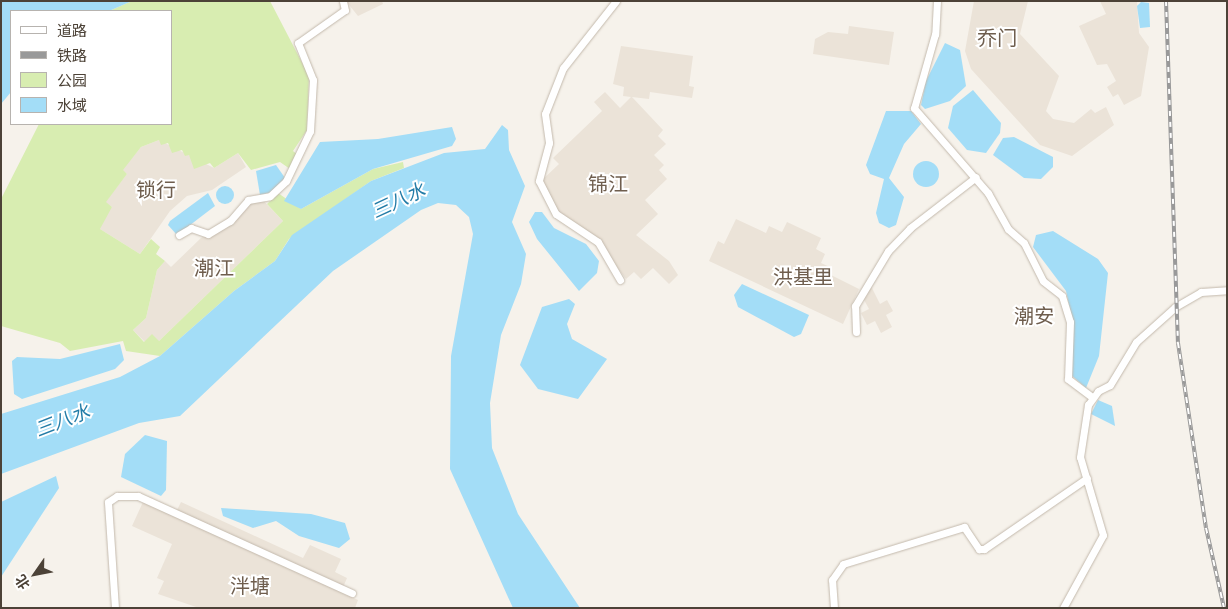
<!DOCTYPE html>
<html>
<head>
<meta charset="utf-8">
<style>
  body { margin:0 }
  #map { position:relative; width:1228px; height:609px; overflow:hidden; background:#f6f2eb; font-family:Barlow,"Noto Sans SC",sans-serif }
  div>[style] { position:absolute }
  .residential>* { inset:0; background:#ebe3d8 }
  .green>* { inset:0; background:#d8edb1 }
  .water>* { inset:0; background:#a3ddf7 }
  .round { border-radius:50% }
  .roads { filter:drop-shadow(0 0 1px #c3b9ac) drop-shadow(0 0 1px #c3b9ac) }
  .minor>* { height:7px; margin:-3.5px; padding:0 3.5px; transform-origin:3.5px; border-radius:3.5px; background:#fff }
  .rail>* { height:4px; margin-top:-2px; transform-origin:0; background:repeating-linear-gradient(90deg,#fff 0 5.5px,#999 0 11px); box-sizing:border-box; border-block:1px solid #999 }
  span { translate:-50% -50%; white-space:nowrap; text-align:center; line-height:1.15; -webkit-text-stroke:4px #fff; paint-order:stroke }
  .water-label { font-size:19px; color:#237ca7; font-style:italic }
  .quarter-label { font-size:20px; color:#6f5e4e }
  .frame { position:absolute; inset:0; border:2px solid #4c4237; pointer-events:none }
  .legend { position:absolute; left:10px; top:10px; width:162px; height:115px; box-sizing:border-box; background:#fff; border:1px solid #b7b3af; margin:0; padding:6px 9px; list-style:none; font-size:15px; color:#4c4237 }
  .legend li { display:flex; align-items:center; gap:10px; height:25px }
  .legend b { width:25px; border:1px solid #b7b3af }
  .north { position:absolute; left:10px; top:549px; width:50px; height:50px; -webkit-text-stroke:4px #fff; paint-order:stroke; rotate:237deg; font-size:14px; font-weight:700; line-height:20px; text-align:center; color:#4c4237 }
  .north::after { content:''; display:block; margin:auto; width:18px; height:22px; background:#4c4237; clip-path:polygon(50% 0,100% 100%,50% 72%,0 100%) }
</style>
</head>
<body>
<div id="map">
  <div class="residential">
    <i style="clip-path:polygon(346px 1px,382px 1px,383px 4px,358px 16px)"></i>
    <i style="clip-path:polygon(974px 1px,1028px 1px,1020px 34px,1059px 76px,1046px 111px,1053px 119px,1074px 123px,1091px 109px,1095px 113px,1106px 107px,1114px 125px,1072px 156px,1040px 145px,971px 69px,965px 51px)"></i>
    <i style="clip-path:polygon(1100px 1px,1137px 1px,1139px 33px,1149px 47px,1141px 96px,1124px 105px,1118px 94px,1113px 97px,1107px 87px,1116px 81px,1107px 64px,1097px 65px,1079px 26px,1106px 14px)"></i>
    <i style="clip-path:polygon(849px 26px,894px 32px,889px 65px,813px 54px,815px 39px,828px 32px,848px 34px)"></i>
    <i style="clip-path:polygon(621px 46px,693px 56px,689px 86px,694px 87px,692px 98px,650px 92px,649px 99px,632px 97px,663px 130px,658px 136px,666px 144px,654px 155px,664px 165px,659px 170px,667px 179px,645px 200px,658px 214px,636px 235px,669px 261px,678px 275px,669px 284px,653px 268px,641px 279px,634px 272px,626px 279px,595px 237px,557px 213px,540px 182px,559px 164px,553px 158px,602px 111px,594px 102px,605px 92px,620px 108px,631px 97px,623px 96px,624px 87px,613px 84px)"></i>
    <i style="clip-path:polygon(159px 140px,214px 168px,238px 153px,246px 167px,212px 190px,187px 196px,170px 211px,140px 254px,100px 229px,102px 220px,112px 207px,105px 202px,127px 174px,122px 170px,141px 147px)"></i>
    <i style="clip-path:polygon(259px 196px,283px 221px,159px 341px,145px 342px,133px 330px,146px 318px,157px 270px,165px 261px,171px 267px,201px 238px,231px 223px)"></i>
    <i style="clip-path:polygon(736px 219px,766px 233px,769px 226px,782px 232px,787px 222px,821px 238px,816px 249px,825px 254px,821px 263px,832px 268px,829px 274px,859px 289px,843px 324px,709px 261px,718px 241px,724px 244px)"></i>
    <i style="clip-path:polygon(871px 286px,880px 304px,887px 300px,893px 311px,886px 315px,892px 327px,881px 333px,875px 321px,867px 325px,861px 313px,869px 309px,862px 296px)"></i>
    <i style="clip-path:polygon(143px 502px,174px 516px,181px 502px,303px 558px,310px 545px,341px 559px,335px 572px,347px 578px,341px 592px,358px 600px,355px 608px,199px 608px,158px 594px,164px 581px,157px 578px,172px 544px,132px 526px)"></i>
  </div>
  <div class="green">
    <i style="clip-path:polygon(132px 1px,270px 1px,309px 76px,307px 130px,293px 151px,298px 155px,290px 169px,280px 162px,251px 170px,238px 153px,214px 168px,210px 163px,194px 169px,189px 155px,185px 156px,182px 150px,172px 153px,168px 143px,161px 145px,159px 140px,141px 147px,123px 170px,127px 174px,106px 202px,112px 207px,100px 229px,140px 254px,151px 239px,160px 247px,156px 254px,165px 261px,157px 270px,146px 318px,133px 330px,144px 342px,152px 334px,159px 341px,283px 221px,267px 204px,278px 193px,301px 209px,373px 169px,403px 162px,404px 168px,371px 181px,289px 239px,275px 261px,234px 291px,160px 356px,126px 351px,123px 341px,70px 351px,60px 343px,1px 326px,1px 199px,39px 124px,171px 124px,171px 11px,109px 11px)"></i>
  </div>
  <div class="water">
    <i style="clip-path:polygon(1px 1px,132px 1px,109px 11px,11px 11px,11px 92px,1px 104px)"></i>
    <i style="clip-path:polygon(1141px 2px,1149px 3px,1150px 27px,1140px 28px,1137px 6px)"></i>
    <i style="clip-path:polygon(945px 43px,960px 50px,966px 86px,950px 101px,925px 109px,921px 105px,926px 81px)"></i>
    <i style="clip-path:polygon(973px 90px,1001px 123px,1000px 133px,986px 153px,967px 150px,948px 128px,953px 106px)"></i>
    <i style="clip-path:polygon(886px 111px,911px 111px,921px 124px,904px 144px,889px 178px,904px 197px,896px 225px,889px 228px,879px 223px,876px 213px,884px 179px,870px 174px,866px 165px)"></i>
    <i style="clip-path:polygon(502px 125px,508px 130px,509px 150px,525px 186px,512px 222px,526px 254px,521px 284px,501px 335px,490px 403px,492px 448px,518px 514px,580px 608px,513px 608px,450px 469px,451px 356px,473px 234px,469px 217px,456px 205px,438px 203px,421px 210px,333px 271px,180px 416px,139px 423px,1px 474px,1px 414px,120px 377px,160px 356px,234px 291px,275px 261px,292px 235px,371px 181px,444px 153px,485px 149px)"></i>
    <i style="clip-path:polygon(452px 127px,456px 139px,452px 146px,373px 169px,301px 209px,284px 201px,320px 142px,378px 139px)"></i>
    <i style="clip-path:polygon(1014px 137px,1053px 157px,1053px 167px,1041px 179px,1024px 178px,993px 155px,1003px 138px)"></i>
    <i class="round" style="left:913px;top:161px;width:26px;height:26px"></i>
    <i style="clip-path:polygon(276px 165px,285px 178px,272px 192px,260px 195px,256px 171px)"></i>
    <i class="round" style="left:216px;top:186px;width:18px;height:18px"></i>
    <i style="clip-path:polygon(208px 193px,215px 206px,177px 235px,168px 225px,170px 221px)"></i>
    <i style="clip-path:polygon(535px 212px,542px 212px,554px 228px,586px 244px,599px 261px,597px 273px,579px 291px,537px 239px,529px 222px)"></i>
    <i style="clip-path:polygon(1053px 231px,1098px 259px,1108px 273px,1099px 356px,1086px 388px,1070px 374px,1073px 324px,1066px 291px,1033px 247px,1036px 235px)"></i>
    <i style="clip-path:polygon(742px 284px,809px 315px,801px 334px,794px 337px,738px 307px,734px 295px)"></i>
    <i style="clip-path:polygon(569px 299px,575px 304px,567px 324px,572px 339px,607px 359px,578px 399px,538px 389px,520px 365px,542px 307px)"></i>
    <i style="clip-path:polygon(120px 344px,124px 360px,115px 369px,22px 399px,14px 394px,12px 361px,17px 357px,60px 359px)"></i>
    <i style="clip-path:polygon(1098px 400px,1112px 406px,1115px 426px,1091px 414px)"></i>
    <i style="clip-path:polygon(145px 435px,167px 441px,166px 490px,161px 496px,121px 477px,125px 454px)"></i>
    <i style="clip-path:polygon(56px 476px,59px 488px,1px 577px,1px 502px)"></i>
    <i style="clip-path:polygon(221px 508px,311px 514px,345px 523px,350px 539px,339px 548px,299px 536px,276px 521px,253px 528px,223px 516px)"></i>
  </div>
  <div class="roads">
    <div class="minor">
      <i style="left:616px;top:1px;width:85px;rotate:128.3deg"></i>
      <i style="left:563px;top:68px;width:49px;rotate:111.4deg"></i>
      <i style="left:545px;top:114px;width:29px;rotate:82deg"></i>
      <i style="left:549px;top:143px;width:39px;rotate:105deg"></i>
      <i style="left:539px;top:181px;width:37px;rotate:63deg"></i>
      <i style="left:556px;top:214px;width:50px;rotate:33.7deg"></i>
      <i style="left:598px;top:242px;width:44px;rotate:59.9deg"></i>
      <i style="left:937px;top:1px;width:33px;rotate:93deg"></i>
      <i style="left:935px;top:34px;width:77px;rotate:105.8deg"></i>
      <i style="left:914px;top:108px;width:113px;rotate:49deg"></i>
      <i style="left:988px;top:193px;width:41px;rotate:60.9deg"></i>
      <i style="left:1008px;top:229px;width:21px;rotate:41deg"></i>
      <i style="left:1024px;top:243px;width:42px;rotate:63.4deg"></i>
      <i style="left:1043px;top:281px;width:24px;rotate:38deg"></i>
      <i style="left:1062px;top:296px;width:27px;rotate:73deg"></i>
      <i style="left:1070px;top:322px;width:57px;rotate:92deg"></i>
      <i style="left:1068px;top:379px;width:30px;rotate:37deg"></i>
      <i style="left:179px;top:235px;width:14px;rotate:-30deg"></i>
      <i style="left:191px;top:228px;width:18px;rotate:19deg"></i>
      <i style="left:208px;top:234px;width:26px;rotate:-31deg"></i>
      <i style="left:230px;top:221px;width:28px;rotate:-49deg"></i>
      <i style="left:248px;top:200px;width:22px;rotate:-10deg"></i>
      <i style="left:270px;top:196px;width:22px;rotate:-43deg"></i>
      <i style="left:286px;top:181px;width:55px;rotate:-64.4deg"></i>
      <i style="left:310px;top:131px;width:51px;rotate:-86.6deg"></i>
      <i style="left:313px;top:80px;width:40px;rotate:-112deg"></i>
      <i style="left:298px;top:43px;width:57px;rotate:-35.1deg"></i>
      <i style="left:345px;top:10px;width:9px;rotate:-103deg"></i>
      <i style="left:856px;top:332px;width:26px;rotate:-92deg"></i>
      <i style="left:855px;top:306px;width:64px;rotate:-59deg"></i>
      <i style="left:888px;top:251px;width:32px;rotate:-46deg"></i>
      <i style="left:910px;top:228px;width:83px;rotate:-37.7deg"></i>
      <i style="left:115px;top:608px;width:106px;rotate:-93.8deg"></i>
      <i style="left:108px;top:502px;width:11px;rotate:-34deg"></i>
      <i style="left:117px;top:496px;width:21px"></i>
      <i style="left:138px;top:496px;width:235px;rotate:24.4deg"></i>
      <i style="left:834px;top:608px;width:28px;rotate:-94deg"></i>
      <i style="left:832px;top:580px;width:19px;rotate:-55deg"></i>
      <i style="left:843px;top:564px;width:127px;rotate:-17deg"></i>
      <i style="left:964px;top:527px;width:27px;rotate:56deg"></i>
      <i style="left:979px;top:549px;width:5px"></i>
      <i style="left:984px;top:549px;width:125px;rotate:-34.6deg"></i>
      <i style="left:1063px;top:608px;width:83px;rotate:-61.3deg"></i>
      <i style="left:1103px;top:535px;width:81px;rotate:-106.4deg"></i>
      <i style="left:1080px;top:457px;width:53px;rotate:-81.3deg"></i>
      <i style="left:1088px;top:405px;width:17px;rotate:-54deg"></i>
      <i style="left:1098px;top:391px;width:13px;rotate:-27deg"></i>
      <i style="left:1110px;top:385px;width:50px;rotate:-58.8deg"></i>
      <i style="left:1136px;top:342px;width:52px;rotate:-41.9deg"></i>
      <i style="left:1175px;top:307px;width:30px;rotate:-30deg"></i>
      <i style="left:1201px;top:292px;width:26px;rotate:-4deg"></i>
    </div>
  </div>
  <div class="rail">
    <i style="left:1166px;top:1px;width:342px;rotate:88deg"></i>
    <i style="left:1178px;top:343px;width:187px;rotate:81.4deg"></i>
    <i style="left:1206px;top:528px;width:82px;rotate:77.3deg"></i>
  </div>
  <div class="water-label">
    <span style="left:398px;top:200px;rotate:-25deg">三八水</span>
    <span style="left:62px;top:420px;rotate:-21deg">三八水</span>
  </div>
  <div class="quarter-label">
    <span style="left:997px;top:37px">乔门</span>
    <span style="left:608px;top:183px">锦江</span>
    <span style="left:156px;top:189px">锁行</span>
    <span style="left:214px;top:267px">潮江</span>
    <span style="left:803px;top:276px">洪基里</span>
    <span style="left:1034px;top:315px">潮安</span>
    <span style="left:250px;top:585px">泮塘</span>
  </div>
  <div class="frame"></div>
  <ul class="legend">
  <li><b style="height:6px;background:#fff"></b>道路</li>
  <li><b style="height:6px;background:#999"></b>铁路</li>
  <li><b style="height:14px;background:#d8edb1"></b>公园</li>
  <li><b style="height:14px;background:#a3ddf7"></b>水域</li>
  </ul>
  <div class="north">北</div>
</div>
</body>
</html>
